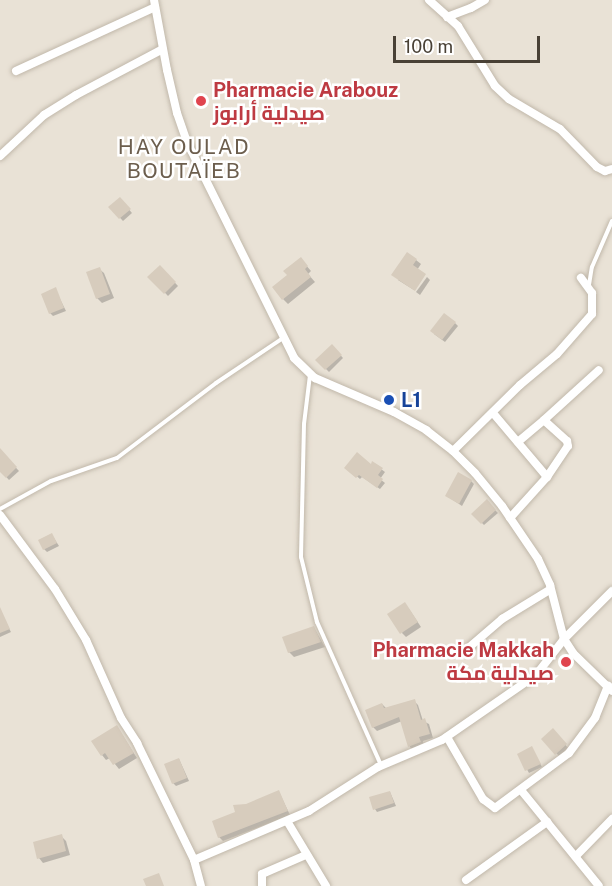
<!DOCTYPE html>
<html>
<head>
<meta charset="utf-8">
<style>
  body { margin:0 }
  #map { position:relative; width:612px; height:886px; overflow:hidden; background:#f5f0e8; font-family:"Public Sans",Cairo,sans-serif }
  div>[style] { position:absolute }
  .residential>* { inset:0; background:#e9e2d6 }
  .shadow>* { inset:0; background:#0003 }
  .building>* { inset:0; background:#d7ccbd }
  .roads { filter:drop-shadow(0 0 2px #c1b8aa) drop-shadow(0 0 2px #c1b8aa) }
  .lane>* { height:4px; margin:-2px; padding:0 2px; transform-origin:2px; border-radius:2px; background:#fff }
  .street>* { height:8px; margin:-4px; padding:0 4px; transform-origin:4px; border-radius:4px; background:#fff }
  .dots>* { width:16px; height:16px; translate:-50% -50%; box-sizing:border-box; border:3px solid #fff; border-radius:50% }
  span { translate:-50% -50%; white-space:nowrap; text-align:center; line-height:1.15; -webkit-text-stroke:5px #fff; paint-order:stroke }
  .health-label { font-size:20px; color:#be3a42; font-weight:700 }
  .left { translate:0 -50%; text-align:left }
  .right { translate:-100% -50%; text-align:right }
  .transit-label { font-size:20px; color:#164399; font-weight:700 }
  .neighbourhood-label { font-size:21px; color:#6c5e4d; letter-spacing:1.5px }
  .scale { position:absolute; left:393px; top:36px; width:147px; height:27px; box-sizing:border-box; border:3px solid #494136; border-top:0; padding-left:8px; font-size:18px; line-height:21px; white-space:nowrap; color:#494136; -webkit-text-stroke:4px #fff; paint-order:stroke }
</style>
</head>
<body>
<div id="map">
  <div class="residential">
    <i style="clip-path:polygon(0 0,612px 0,612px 886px,0 886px)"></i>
  </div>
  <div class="shadow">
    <i style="clip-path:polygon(120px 199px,132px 213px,123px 221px,110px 207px)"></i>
    <i style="clip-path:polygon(416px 260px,421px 264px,417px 270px,424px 275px,414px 290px,398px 280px)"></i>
    <i style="clip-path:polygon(305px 264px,311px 271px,308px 274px,315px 282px,288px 304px,283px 299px)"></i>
    <i style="clip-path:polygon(160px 267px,178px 286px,168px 296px,150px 277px)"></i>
    <i style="clip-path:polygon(99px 269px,104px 273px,114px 298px,102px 303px,97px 298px)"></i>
    <i style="clip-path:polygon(427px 277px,430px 280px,420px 295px,416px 292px)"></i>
    <i style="clip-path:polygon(55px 289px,66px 311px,53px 316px,50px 313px)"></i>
    <i style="clip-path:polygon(455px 323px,458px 326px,445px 342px,434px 334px)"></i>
    <i style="clip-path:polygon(332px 346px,343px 358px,329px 372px,317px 360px)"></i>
    <i style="clip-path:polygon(3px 454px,19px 471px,9px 480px,0 470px,0 457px)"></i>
    <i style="clip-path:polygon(373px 463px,385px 472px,380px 479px,385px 483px,380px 489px,362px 477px,360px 479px,346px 467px,371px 466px)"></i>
    <i style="clip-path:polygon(471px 481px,474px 484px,462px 506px,447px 496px)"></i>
    <i style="clip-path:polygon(486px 501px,498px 513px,484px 525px,473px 514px)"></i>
    <i style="clip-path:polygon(52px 535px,59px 546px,47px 552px,44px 549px)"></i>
    <i style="clip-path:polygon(409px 609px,421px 627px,406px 637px,402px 633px)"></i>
    <i style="clip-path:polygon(3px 617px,11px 632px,0 637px,0 619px)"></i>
    <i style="clip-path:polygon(314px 628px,325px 647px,294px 657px,289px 652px)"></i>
    <i style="clip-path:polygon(414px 701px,418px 705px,423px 721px,429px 724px,433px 738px,423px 741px,424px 746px,414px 751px,410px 747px,402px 721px,377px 731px,373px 727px,382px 704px,387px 709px)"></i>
    <i style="clip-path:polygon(117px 727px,137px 758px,119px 769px,110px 758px,106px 760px,102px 755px)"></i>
    <i style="clip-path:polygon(553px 730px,568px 748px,559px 756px,543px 739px)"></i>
    <i style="clip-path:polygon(532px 748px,542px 767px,529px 773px,519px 755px)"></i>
    <i style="clip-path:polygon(179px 759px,189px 781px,176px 786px,173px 783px)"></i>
    <i style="clip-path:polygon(279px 792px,290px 815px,223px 841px,219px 837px,246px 805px)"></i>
    <i style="clip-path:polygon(390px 792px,396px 806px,377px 812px,375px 809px)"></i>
    <i style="clip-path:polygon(61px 836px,66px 841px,70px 855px,43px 863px,39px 858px)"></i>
  </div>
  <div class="building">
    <i style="clip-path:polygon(120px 197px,131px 209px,119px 219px,108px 207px)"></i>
    <i style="clip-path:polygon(407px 252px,417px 259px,413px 265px,426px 274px,415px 291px,391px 275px)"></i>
    <i style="clip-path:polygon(301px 257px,308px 266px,305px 269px,311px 277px,282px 300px,272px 287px,287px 275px,283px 271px)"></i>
    <i style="clip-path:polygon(160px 265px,176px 282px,164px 294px,147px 277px)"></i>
    <i style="clip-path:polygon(100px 267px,110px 294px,96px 299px,86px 272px)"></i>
    <i style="clip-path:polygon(56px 287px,64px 308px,49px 314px,41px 294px)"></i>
    <i style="clip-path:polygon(444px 313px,456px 322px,442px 340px,430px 331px)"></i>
    <i style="clip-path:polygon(332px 344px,342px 355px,325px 370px,315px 360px)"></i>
    <i style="clip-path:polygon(0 448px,17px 467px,6px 478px,0 472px)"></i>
    <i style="clip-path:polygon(357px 452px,371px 464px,372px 461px,383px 468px,378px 475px,383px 479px,377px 488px,359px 475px,356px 478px,344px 468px)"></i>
    <i style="clip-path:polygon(458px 472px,472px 480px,459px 504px,445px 496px)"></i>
    <i style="clip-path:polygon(487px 499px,496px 510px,481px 524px,471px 514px)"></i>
    <i style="clip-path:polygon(52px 533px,57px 543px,43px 550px,38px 540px)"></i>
    <i style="clip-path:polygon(405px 602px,418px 622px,400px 634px,387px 614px)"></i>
    <i style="clip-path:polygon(0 607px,10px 629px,0 633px)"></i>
    <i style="clip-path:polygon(314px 626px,321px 642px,288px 653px,282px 637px)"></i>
    <i style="clip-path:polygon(415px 699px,421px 720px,425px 718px,430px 734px,419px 737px,421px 742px,408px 747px,399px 717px,372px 728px,365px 710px,382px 703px,384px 708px)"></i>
    <i style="clip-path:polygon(117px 725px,134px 753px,113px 765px,105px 753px,101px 756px,91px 741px)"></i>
    <i style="clip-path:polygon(553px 728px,567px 744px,555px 755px,541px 739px)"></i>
    <i style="clip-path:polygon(532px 746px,541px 764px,525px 771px,517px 754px)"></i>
    <i style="clip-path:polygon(179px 758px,187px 778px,172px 784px,164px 764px)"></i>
    <i style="clip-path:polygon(279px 790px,288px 811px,218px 838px,212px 821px,235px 812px,233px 805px,246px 804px)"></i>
    <i style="clip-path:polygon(390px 791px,394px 803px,373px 810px,369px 797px)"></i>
    <i style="clip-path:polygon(62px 834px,66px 851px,37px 859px,33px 842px)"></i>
    <i style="clip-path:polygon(159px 873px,164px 886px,146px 886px,143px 879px)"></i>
  </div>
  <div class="roads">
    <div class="lane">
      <i style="left:589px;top:285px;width:18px;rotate:-81deg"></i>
      <i style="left:592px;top:267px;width:50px;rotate:-66.5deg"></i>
      <i style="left:310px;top:375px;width:49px;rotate:97deg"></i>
      <i style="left:304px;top:424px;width:133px;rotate:91.3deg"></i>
      <i style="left:301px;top:557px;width:67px;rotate:76.2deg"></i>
      <i style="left:317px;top:622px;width:157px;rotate:65.9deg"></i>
      <i style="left:0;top:509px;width:58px;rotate:-28.8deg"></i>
      <i style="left:51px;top:481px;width:70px;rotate:-19.2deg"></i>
      <i style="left:117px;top:458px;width:124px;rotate:-37.1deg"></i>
      <i style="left:216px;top:383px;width:81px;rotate:-33.9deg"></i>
    </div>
    <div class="street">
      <i style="left:154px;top:0;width:71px;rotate:79.5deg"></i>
      <i style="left:167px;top:70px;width:44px;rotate:76.9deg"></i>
      <i style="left:177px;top:113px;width:31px;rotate:71deg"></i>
      <i style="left:187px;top:142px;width:241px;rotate:63.6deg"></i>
      <i style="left:294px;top:358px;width:29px;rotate:44deg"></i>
      <i style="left:315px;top:378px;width:86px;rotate:23.3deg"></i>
      <i style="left:394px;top:412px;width:37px;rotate:29deg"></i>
      <i style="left:426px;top:430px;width:34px;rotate:38deg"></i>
      <i style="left:453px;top:451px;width:31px;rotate:45deg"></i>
      <i style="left:475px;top:473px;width:43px;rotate:50.7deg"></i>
      <i style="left:502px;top:506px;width:64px;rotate:55.8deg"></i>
      <i style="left:538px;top:559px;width:29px;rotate:65deg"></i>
      <i style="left:550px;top:585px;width:56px;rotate:75.5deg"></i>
      <i style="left:564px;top:639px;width:17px;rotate:57deg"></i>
      <i style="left:573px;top:653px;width:54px;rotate:44.3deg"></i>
      <i style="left:429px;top:0;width:39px;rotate:42deg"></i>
      <i style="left:458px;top:26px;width:70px;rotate:58.3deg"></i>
      <i style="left:495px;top:86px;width:19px;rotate:43deg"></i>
      <i style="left:509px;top:99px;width:59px;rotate:30.5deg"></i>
      <i style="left:560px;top:129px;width:53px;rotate:45.8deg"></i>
      <i style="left:597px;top:167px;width:9px;rotate:27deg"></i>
      <i style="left:605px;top:171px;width:7px;rotate:-16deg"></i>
      <i style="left:447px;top:17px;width:26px;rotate:-21deg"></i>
      <i style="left:471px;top:8px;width:16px;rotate:-30deg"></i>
      <i style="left:16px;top:71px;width:153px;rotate:-24.7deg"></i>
      <i style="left:0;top:156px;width:60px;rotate:-43deg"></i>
      <i style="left:44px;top:115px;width:38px;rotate:-32deg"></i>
      <i style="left:76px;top:95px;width:98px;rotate:-27.9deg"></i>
      <i style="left:493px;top:413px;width:84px;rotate:49.8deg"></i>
      <i style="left:544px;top:420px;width:74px;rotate:-42.3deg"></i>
      <i style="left:453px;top:451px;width:94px;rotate:-44.6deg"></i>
      <i style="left:520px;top:385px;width:48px;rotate:-40deg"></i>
      <i style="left:557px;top:354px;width:53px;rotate:-48.8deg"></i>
      <i style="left:592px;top:314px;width:21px;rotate:-90deg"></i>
      <i style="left:592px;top:293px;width:19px;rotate:-126deg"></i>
      <i style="left:0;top:515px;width:92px;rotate:53.4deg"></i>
      <i style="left:55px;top:589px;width:60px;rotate:58.7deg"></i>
      <i style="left:86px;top:640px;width:85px;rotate:65.8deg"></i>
      <i style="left:121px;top:718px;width:30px;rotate:57deg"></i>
      <i style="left:137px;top:743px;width:130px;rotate:64deg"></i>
      <i style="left:194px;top:860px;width:27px;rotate:75deg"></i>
      <i style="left:510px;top:518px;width:55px;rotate:-47.9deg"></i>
      <i style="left:547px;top:477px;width:37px;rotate:-56deg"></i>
      <i style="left:568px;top:446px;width:5px;rotate:-101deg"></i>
      <i style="left:567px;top:441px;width:31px;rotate:-138deg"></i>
      <i style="left:544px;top:420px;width:34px;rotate:140deg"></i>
      <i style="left:466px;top:650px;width:48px;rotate:-40.7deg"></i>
      <i style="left:502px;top:619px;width:57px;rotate:-31.5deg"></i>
      <i style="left:447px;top:737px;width:72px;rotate:59.9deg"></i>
      <i style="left:483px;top:799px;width:15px;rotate:37deg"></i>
      <i style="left:495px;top:808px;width:92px;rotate:-36.6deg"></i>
      <i style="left:569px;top:753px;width:44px;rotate:-53.4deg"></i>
      <i style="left:595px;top:718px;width:35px;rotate:-68deg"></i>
      <i style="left:287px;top:821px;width:76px;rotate:59deg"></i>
      <i style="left:547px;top:822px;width:82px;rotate:50.9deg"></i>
      <i style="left:576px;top:856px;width:52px;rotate:-45.8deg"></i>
      <i style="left:194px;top:860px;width:125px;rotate:-23.1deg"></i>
      <i style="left:309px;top:811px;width:82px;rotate:-32.5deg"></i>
      <i style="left:378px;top:767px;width:69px;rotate:-22.9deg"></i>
      <i style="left:442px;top:740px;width:114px;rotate:-34.7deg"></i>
      <i style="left:536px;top:675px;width:46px;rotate:-52.1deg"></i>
      <i style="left:564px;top:639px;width:68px;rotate:-45deg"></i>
      <i style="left:466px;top:880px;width:100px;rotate:-35.6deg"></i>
      <i style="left:547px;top:822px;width:41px;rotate:-129.1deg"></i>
      <i style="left:262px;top:886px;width:12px;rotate:-90deg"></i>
      <i style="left:262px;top:874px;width:48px;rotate:-23.4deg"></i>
    </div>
  </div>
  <div class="dots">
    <i style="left:201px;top:101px;background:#e0444e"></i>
    <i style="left:389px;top:400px;background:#1a4fb4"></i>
    <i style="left:566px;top:662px;background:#e0444e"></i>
  </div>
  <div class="health-label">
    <span class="left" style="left:213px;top:102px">Pharmacie Arabouz<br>صيدلية أرابوز</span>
    <span class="right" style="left:554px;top:662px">Pharmacie Makkah<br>صيدلية مكة</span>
  </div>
  <div class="transit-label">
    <span class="left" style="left:401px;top:400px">L1</span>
  </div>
  <div class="neighbourhood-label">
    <span style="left:184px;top:159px">HAY OULAD<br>BOUTAÏEB</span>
  </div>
  <div class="scale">100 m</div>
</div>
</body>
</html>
